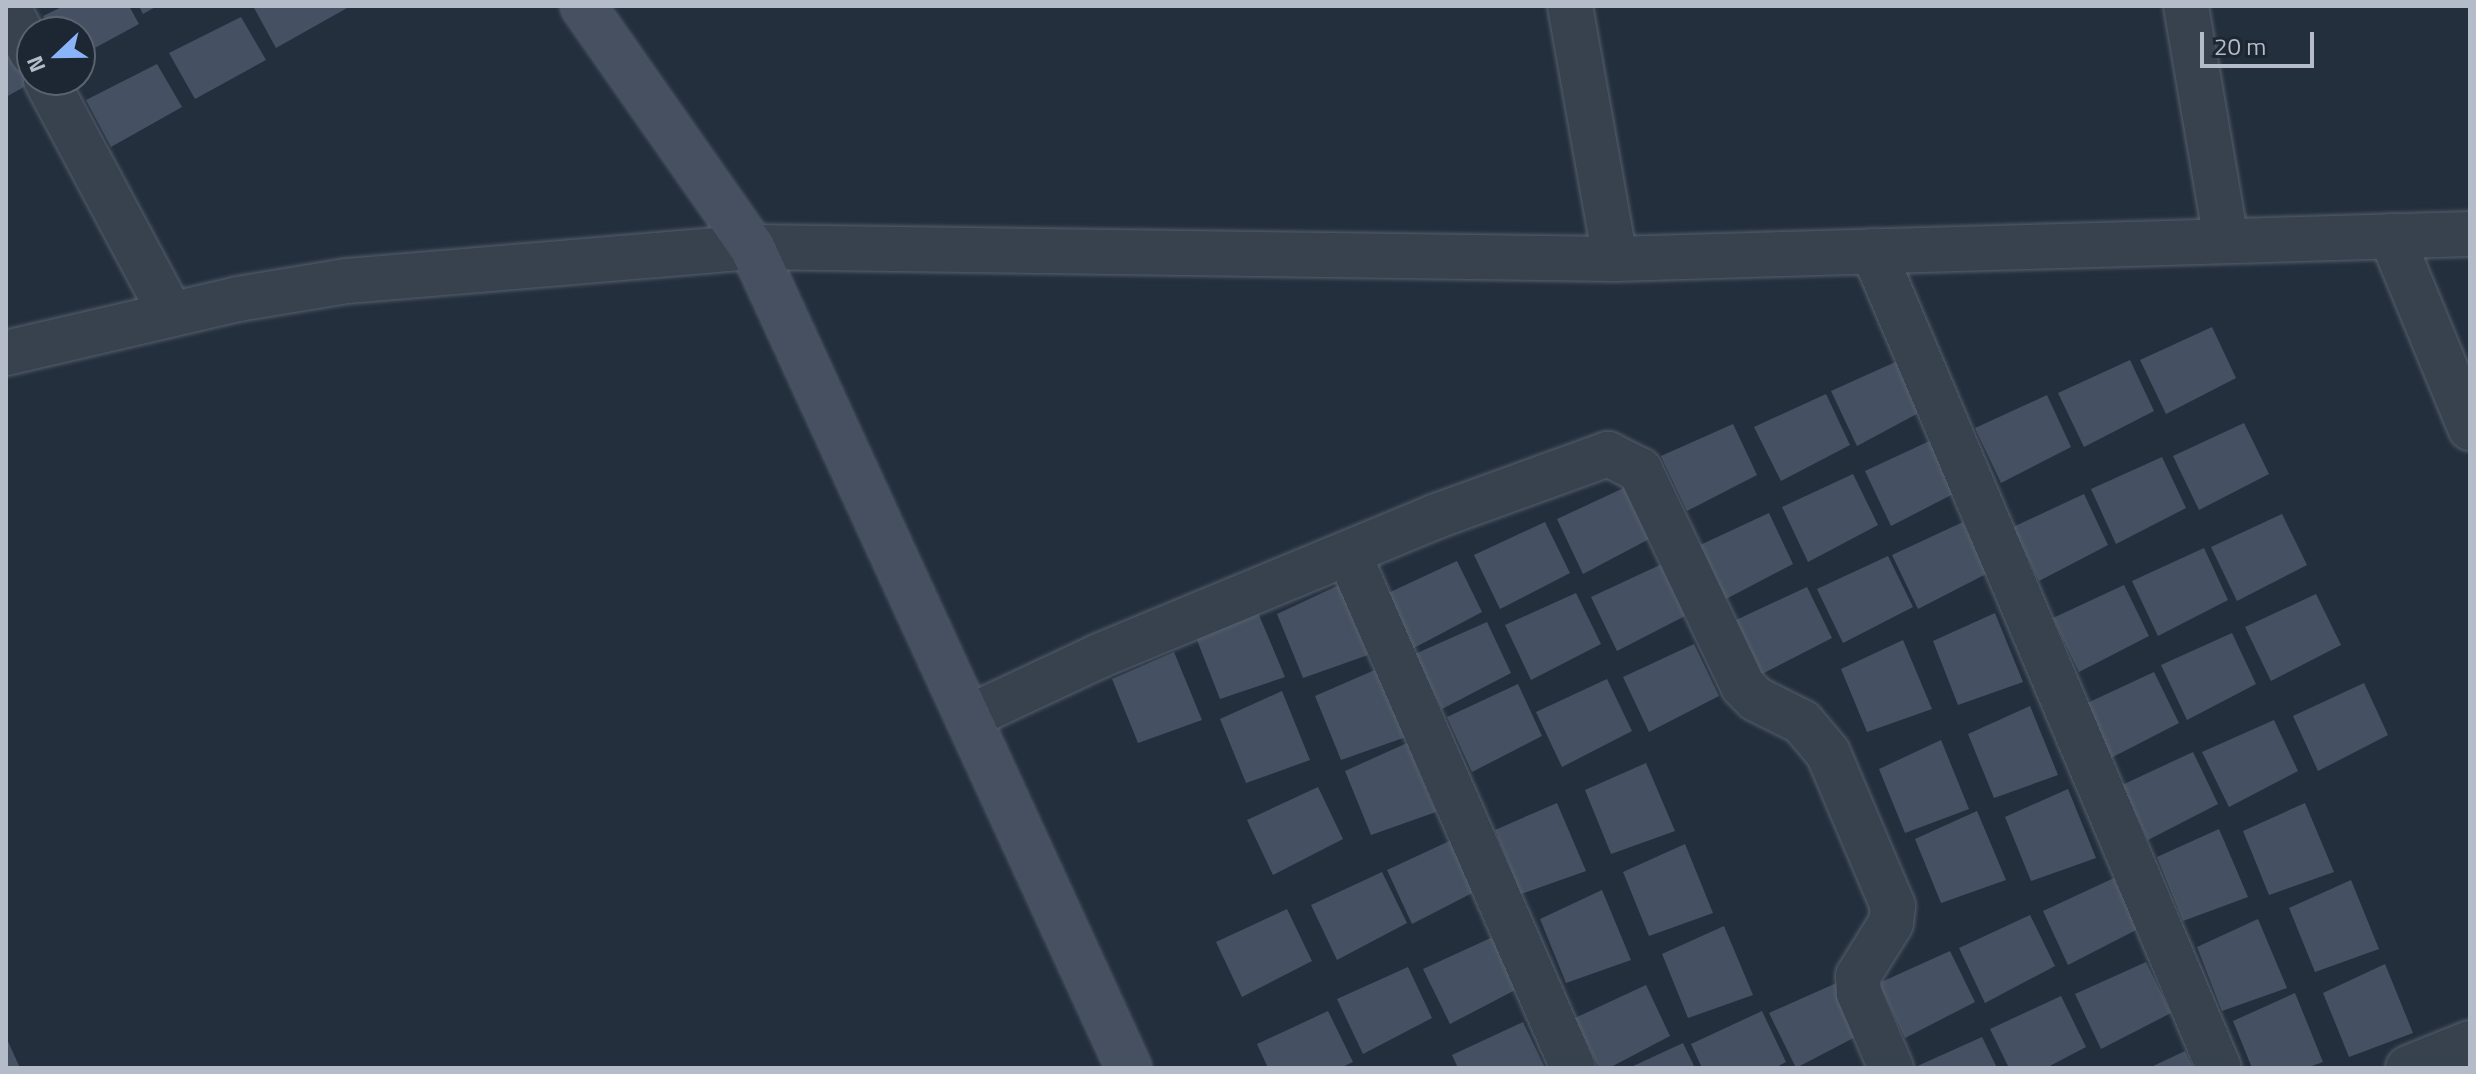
<!DOCTYPE html>
<html>
<head>
<meta charset="utf-8">
<style>
  body { margin:0 }
  #map { position:relative; width:2476px; height:1074px; overflow:hidden; background:#242f3e; font-family:"Titillium Web",sans-serif }
  div>[style] { position:absolute }
  .building>* { inset:0; background:#455162 }
  .roads { filter:drop-shadow(0 0 2px #565f6c) drop-shadow(0 0 2px #565f6c) }
  .minor>* { height:44px; margin:-22px; padding:0 22px; transform-origin:22px; border-radius:22px; background:#38414e }
  .secondary>* { height:44px; margin:-22px; padding:0 22px; transform-origin:22px; border-radius:22px; background:#465061 }
  span { translate:-50% -50%; white-space:nowrap; text-align:center; line-height:1.15; -webkit-text-stroke:8px #1d2633; paint-order:stroke }
  .frame { position:absolute; inset:0; border:8px solid #b4bcc9; pointer-events:none }
  .north { position:absolute; left:16px; top:16px; width:80px; height:80px; box-sizing:border-box; background:#1d2633; border:2px solid #59626f; border-radius:50%; rotate:248deg; font-size:22px; font-weight:700; line-height:32px; text-align:center; color:#b4bcc9 }
  .north::after { content:''; display:block; margin:auto; width:28px; height:36px; background:#8ab4f8; clip-path:polygon(50% 0,100% 100%,50% 72%,0 100%) }
  .scale { position:absolute; left:2200px; top:32px; width:114px; height:36px; box-sizing:border-box; border:4px solid #b4bcc9; border-top:0; padding-left:10px; font-size:24px; line-height:28px; white-space:nowrap; color:#b4bcc9; -webkit-text-stroke:6px #1d2633; paint-order:stroke }
</style>
</head>
<body>
<div id="map">
  <div class="building">
    <i style="clip-path:polygon(64px 6px,129px 6px,139px 24px,80px 56px,80px 32px,51px 32px,43px 16px)"></i>
    <i style="clip-path:polygon(139px 6px,157px 6px,143px 14px)"></i>
    <i style="clip-path:polygon(253px 6px,345px 6px,347px 8px,276px 48px)"></i>
    <i style="clip-path:polygon(241px 17px,266px 60px,195px 99px,169px 53px)"></i>
    <i style="clip-path:polygon(6px 42px,31px 83px,6px 97px)"></i>
    <i style="clip-path:polygon(157px 64px,182px 107px,111px 147px,86px 100px)"></i>
    <i style="clip-path:polygon(2212px 327px,2236px 378px,2166px 414px,2140px 360px)"></i>
    <i style="clip-path:polygon(1902px 359px,1926px 409px,1857px 446px,1831px 391px)"></i>
    <i style="clip-path:polygon(2130px 360px,2154px 411px,2084px 447px,2058px 393px)"></i>
    <i style="clip-path:polygon(1826px 394px,1850px 445px,1781px 481px,1754px 427px)"></i>
    <i style="clip-path:polygon(2047px 395px,2071px 447px,2001px 483px,1975px 428px)"></i>
    <i style="clip-path:polygon(2244px 423px,2269px 474px,2199px 510px,2173px 456px)"></i>
    <i style="clip-path:polygon(1733px 424px,1757px 475px,1687px 511px,1661px 456px)"></i>
    <i style="clip-path:polygon(1936px 438px,1961px 490px,1891px 526px,1865px 471px)"></i>
    <i style="clip-path:polygon(2162px 457px,2186px 508px,2116px 544px,2091px 489px)"></i>
    <i style="clip-path:polygon(1853px 474px,1878px 525px,1808px 562px,1782px 507px)"></i>
    <i style="clip-path:polygon(1628px 486px,1653px 537px,1583px 574px,1557px 519px)"></i>
    <i style="clip-path:polygon(2084px 494px,2108px 545px,2039px 581px,2013px 527px)"></i>
    <i style="clip-path:polygon(1769px 513px,1793px 564px,1724px 600px,1698px 546px)"></i>
    <i style="clip-path:polygon(2282px 514px,2307px 565px,2237px 601px,2211px 547px)"></i>
    <i style="clip-path:polygon(1545px 522px,1570px 573px,1500px 609px,1474px 555px)"></i>
    <i style="clip-path:polygon(1963px 522px,1988px 573px,1918px 609px,1892px 555px)"></i>
    <i style="clip-path:polygon(2204px 548px,2228px 600px,2158px 636px,2132px 581px)"></i>
    <i style="clip-path:polygon(1888px 556px,1913px 607px,1843px 643px,1817px 589px)"></i>
    <i style="clip-path:polygon(1457px 561px,1482px 612px,1412px 649px,1386px 594px)"></i>
    <i style="clip-path:polygon(1662px 564px,1687px 615px,1617px 651px,1591px 597px)"></i>
    <i style="clip-path:polygon(1339px 585px,1368px 655px,1303px 678px,1277px 614px)"></i>
    <i style="clip-path:polygon(2124px 585px,2149px 636px,2079px 672px,2053px 618px)"></i>
    <i style="clip-path:polygon(1807px 587px,1832px 638px,1762px 674px,1736px 620px)"></i>
    <i style="clip-path:polygon(1576px 593px,1601px 644px,1531px 680px,1505px 625px)"></i>
    <i style="clip-path:polygon(2316px 594px,2341px 645px,2271px 681px,2245px 627px)"></i>
    <i style="clip-path:polygon(1256px 608px,1285px 677px,1220px 699px,1195px 635px)"></i>
    <i style="clip-path:polygon(1995px 613px,2023px 682px,1958px 705px,1933px 641px)"></i>
    <i style="clip-path:polygon(1487px 622px,1511px 673px,1442px 709px,1415px 654px)"></i>
    <i style="clip-path:polygon(2232px 633px,2256px 684px,2187px 720px,2161px 665px)"></i>
    <i style="clip-path:polygon(1903px 640px,1932px 709px,1867px 732px,1841px 669px)"></i>
    <i style="clip-path:polygon(1694px 644px,1719px 696px,1649px 732px,1623px 677px)"></i>
    <i style="clip-path:polygon(1174px 652px,1202px 720px,1138px 743px,1112px 679px)"></i>
    <i style="clip-path:polygon(1377px 669px,1406px 737px,1341px 760px,1315px 696px)"></i>
    <i style="clip-path:polygon(2154px 672px,2179px 723px,2109px 759px,2083px 705px)"></i>
    <i style="clip-path:polygon(1607px 679px,1632px 731px,1562px 767px,1536px 712px)"></i>
    <i style="clip-path:polygon(2364px 683px,2388px 735px,2318px 771px,2293px 716px)"></i>
    <i style="clip-path:polygon(1518px 684px,1542px 736px,1472px 772px,1447px 717px)"></i>
    <i style="clip-path:polygon(1282px 691px,1310px 760px,1246px 783px,1220px 719px)"></i>
    <i style="clip-path:polygon(2030px 706px,2058px 775px,1994px 798px,1968px 734px)"></i>
    <i style="clip-path:polygon(2274px 720px,2298px 771px,2229px 807px,2202px 752px)"></i>
    <i style="clip-path:polygon(1941px 740px,1969px 809px,1905px 833px,1879px 769px)"></i>
    <i style="clip-path:polygon(1407px 743px,1436px 812px,1371px 835px,1345px 771px)"></i>
    <i style="clip-path:polygon(2193px 752px,2218px 804px,2148px 840px,2122px 785px)"></i>
    <i style="clip-path:polygon(1646px 763px,1675px 831px,1611px 854px,1585px 790px)"></i>
    <i style="clip-path:polygon(1318px 787px,1343px 839px,1273px 875px,1247px 820px)"></i>
    <i style="clip-path:polygon(2068px 789px,2096px 858px,2031px 881px,2005px 817px)"></i>
    <i style="clip-path:polygon(1557px 803px,1586px 871px,1521px 894px,1495px 830px)"></i>
    <i style="clip-path:polygon(2305px 803px,2334px 872px,2269px 895px,2243px 831px)"></i>
    <i style="clip-path:polygon(1977px 811px,2006px 880px,1941px 903px,1915px 839px)"></i>
    <i style="clip-path:polygon(2219px 829px,2248px 897px,2183px 921px,2157px 857px)"></i>
    <i style="clip-path:polygon(1458px 837px,1482px 888px,1412px 924px,1387px 870px)"></i>
    <i style="clip-path:polygon(1685px 844px,1713px 913px,1649px 936px,1623px 872px)"></i>
    <i style="clip-path:polygon(1382px 872px,1407px 923px,1337px 960px,1311px 905px)"></i>
    <i style="clip-path:polygon(2114px 878px,2138px 929px,2068px 965px,2043px 911px)"></i>
    <i style="clip-path:polygon(2351px 880px,2379px 949px,2315px 972px,2289px 908px)"></i>
    <i style="clip-path:polygon(1602px 890px,1631px 960px,1566px 983px,1540px 919px)"></i>
    <i style="clip-path:polygon(1287px 909px,1312px 961px,1242px 997px,1216px 942px)"></i>
    <i style="clip-path:polygon(2030px 915px,2055px 966px,1985px 1003px,1959px 948px)"></i>
    <i style="clip-path:polygon(2258px 919px,2287px 988px,2222px 1011px,2197px 947px)"></i>
    <i style="clip-path:polygon(1724px 926px,1753px 995px,1688px 1018px,1662px 954px)"></i>
    <i style="clip-path:polygon(1495px 936px,1519px 988px,1450px 1024px,1423px 969px)"></i>
    <i style="clip-path:polygon(1950px 951px,1975px 1002px,1905px 1038px,1879px 983px)"></i>
    <i style="clip-path:polygon(2146px 962px,2171px 1013px,2101px 1049px,2075px 994px)"></i>
    <i style="clip-path:polygon(2385px 964px,2413px 1033px,2349px 1057px,2323px 993px)"></i>
    <i style="clip-path:polygon(1408px 967px,1432px 1018px,1363px 1054px,1337px 999px)"></i>
    <i style="clip-path:polygon(1841px 981px,1865px 1032px,1796px 1068px,1769px 1013px)"></i>
    <i style="clip-path:polygon(1646px 985px,1670px 1036px,1609px 1068px,1599px 1068px,1575px 1018px)"></i>
    <i style="clip-path:polygon(2295px 993px,2323px 1062px,2306px 1068px,2252px 1068px,2233px 1021px)"></i>
    <i style="clip-path:polygon(2061px 996px,2086px 1047px,2046px 1068px,2009px 1068px,1990px 1029px)"></i>
    <i style="clip-path:polygon(1328px 1011px,1353px 1062px,1340px 1068px,1268px 1068px,1257px 1044px)"></i>
    <i style="clip-path:polygon(1762px 1011px,1786px 1062px,1775px 1068px,1702px 1068px,1691px 1044px)"></i>
    <i style="clip-path:polygon(1523px 1022px,1545px 1068px,1458px 1068px,1452px 1055px)"></i>
    <i style="clip-path:polygon(6px 1037px,20px 1068px,6px 1068px)"></i>
    <i style="clip-path:polygon(1982px 1037px,1997px 1068px,1913px 1068px)"></i>
    <i style="clip-path:polygon(1683px 1043px,1695px 1068px,1629px 1068px)"></i>
    <i style="clip-path:polygon(2185px 1051px,2193px 1068px,2149px 1068px)"></i>
  </div>
  <div class="roads">
    <div class="minor">
      <i style="left:7px;top:6px;width:53px;rotate:62deg"></i>
      <i style="left:1570px;top:6px;width:257px;rotate:79.9deg"></i>
      <i style="left:2186px;top:6px;width:237px;rotate:80.3deg"></i>
      <i style="left:46px;top:80px;width:265px;rotate:61.9deg"></i>
      <i style="left:2391px;top:236px;width:208px;rotate:67.6deg"></i>
      <i style="left:1873px;top:251px;width:887px;rotate:67.05deg"></i>
      <i style="left:6px;top:353px;width:238px;rotate:-13.1deg"></i>
      <i style="left:238px;top:299px;width:110px;rotate:-9.4deg"></i>
      <i style="left:347px;top:281px;width:406px;rotate:-4.8deg"></i>
      <i style="left:752px;top:247px;width:863px;rotate:0.8deg"></i>
      <i style="left:1615px;top:259px;width:855px;rotate:-1.67deg"></i>
      <i style="left:1349px;top:555px;width:560px;rotate:66.41deg"></i>
      <i style="left:971px;top:716px;width:141px;rotate:-25.1deg"></i>
      <i style="left:1099px;top:656px;width:363px;rotate:-22.5deg"></i>
      <i style="left:1434px;top:517px;width:185px;rotate:-19.9deg"></i>
      <i style="left:1608px;top:454px;width:36px;rotate:27deg"></i>
      <i style="left:1640px;top:470px;width:239px;rotate:64.5deg"></i>
      <i style="left:1743px;top:686px;width:18px;rotate:45deg"></i>
      <i style="left:1756px;top:699px;width:51px;rotate:26.6deg"></i>
      <i style="left:1802px;top:722px;width:40px;rotate:50deg"></i>
      <i style="left:1828px;top:753px;width:166px;rotate:67deg"></i>
      <i style="left:1893px;top:906px;width:17px;rotate:97deg"></i>
      <i style="left:1891px;top:923px;width:62px;rotate:121.9deg"></i>
      <i style="left:1858px;top:976px;width:17px;rotate:87deg"></i>
      <i style="left:1859px;top:993px;width:82px;rotate:66.9deg"></i>
      <i style="left:2408px;top:1068px;width:67px;rotate:-22deg"></i>
    </div>
    <div class="secondary">
      <i style="left:583px;top:6px;width:294px;rotate:55deg"></i>
      <i style="left:752px;top:247px;width:903px;rotate:65.34deg"></i>
    </div>
  </div>
  <div class="frame"></div>
  <div class="north">N</div>
  <div class="scale">20 m</div>
</div>
</body>
</html>
